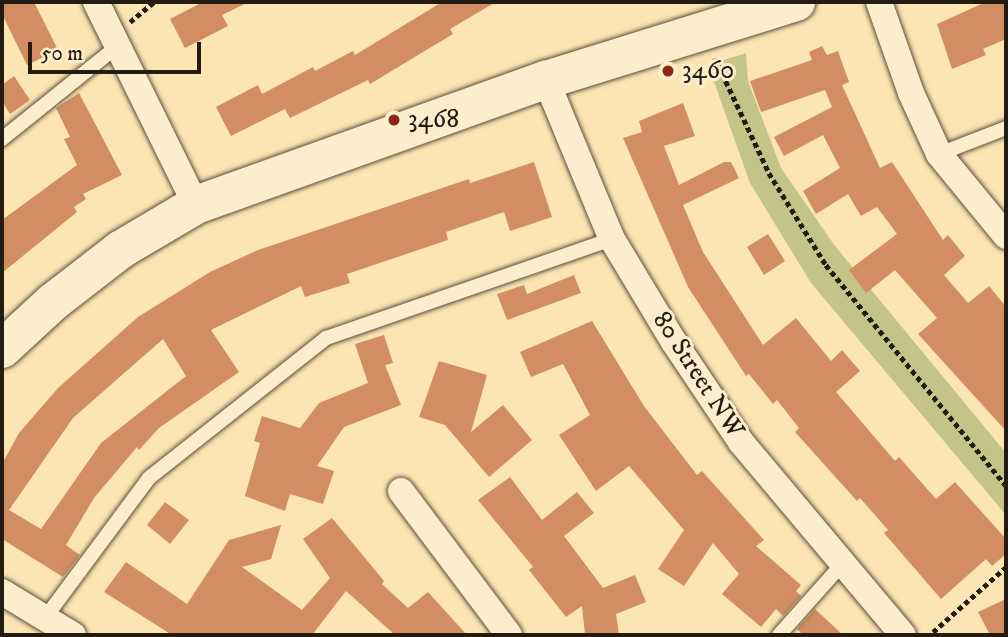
<!DOCTYPE html>
<html>
<head>
<meta charset="utf-8">
<style>
  body { margin:0 }
  #map { position:relative; width:1008px; height:637px; overflow:hidden; background:#fbe5b2; font-family:"IM FELL DW Pica",serif }
  div>[style] { position:absolute }
  .green>* { inset:0; background:#c4c388 }
  .building>* { inset:0; background:#d28e62 }
  .path>* { height:4.5px; margin-top:-2.25px; transform-origin:0; background:repeating-linear-gradient(90deg,#241b13 0 5px,transparent 0 8.5px) }
  .roads { filter:drop-shadow(0 0 2px #5a4e3b) drop-shadow(0 0 2px #5a4e3b) }
  .lane>* { height:14px; margin:-7px; padding:0 7px; transform-origin:7px; border-radius:7px; background:#fceecd }
  .street>* { height:26px; margin:-13px; padding:0 13px; transform-origin:13px; border-radius:13px; background:#fceecd }
  .secondary>* { height:38px; margin:-19px; padding:0 19px; transform-origin:19px; border-radius:19px; background:#fceecd }
  .dots>* { width:19px; height:19px; translate:-50% -50%; box-sizing:border-box; border:4px solid #fceecd; border-radius:50% }
  span { translate:-50% -50%; white-space:nowrap; text-align:center; line-height:1.15; -webkit-text-stroke:6px #fceecd; paint-order:stroke }
  .poi-label { font-size:26px; color:#241b13 }
  .left { translate:0 -50%; text-align:left }
  .street-label { font-size:26px; color:#241b13 }
  .frame { position:absolute; inset:0; border:4px solid #241b13; pointer-events:none }
  .scale { position:absolute; left:28px; top:42px; width:173px; height:32px; box-sizing:border-box; border:4px solid #241b13; border-top:0; padding-left:9px; font-size:21px; line-height:24px; white-space:nowrap; color:#241b13; -webkit-text-stroke:5px #fceecd; paint-order:stroke }
</style>
</head>
<body>
<div id="map">
  <div class="green">
    <i style="clip-path:polygon(746px 53px,748px 81px,781px 168px,835px 246px,1006px 453px,1006px 515px,811px 283px,750px 183px,708px 65px)"></i>
  </div>
  <div class="building">
    <i style="clip-path:polygon(2px 2px,34px 2px,58px 50px,27px 65px,2px 14px)"></i>
    <i style="clip-path:polygon(203px 2px,249px 2px,222px 15px,228px 26px,185px 48px,170px 19px)"></i>
    <i style="clip-path:polygon(442px 2px,496px 2px,450px 29px,453px 34px,370px 84px,368px 80px,290px 118px,285px 109px,231px 136px,216px 107px,258px 85px,262px 94px,313px 67px,315px 71px,353px 51px,355px 55px)"></i>
    <i style="clip-path:polygon(986px 2px,1006px 2px,1006px 39px,983px 49px,986px 55px,952px 69px,937px 24px)"></i>
    <i style="clip-path:polygon(822px 46px,827px 55px,838px 51px,849px 82px,842px 85px,880px 168px,892px 162px,943px 240px,948px 235px,965px 256px,944px 275px,968px 303px,989px 286px,1006px 307px,1006px 431px,918px 334px,937px 318px,895px 270px,866px 293px,849px 270px,897px 234px,877px 207px,861px 216px,848px 194px,816px 214px,803px 191px,840px 168px,823px 135px,784px 156px,774px 137px,832px 107px,825px 90px,761px 112px,750px 81px,812px 60px,809px 52px)"></i>
    <i style="clip-path:polygon(14px 76px,30px 100px,10px 114px,2px 101px,2px 85px)"></i>
    <i style="clip-path:polygon(79px 93px,122px 175px,83px 194px,86px 199px,74px 207px,77px 212px,2px 273px,2px 220px,77px 165px,64px 139px,70px 137px,56px 108px)"></i>
    <i style="clip-path:polygon(683px 103px,695px 136px,664px 146px,679px 185px,724px 162px,731px 162px,739px 178px,683px 205px,703px 252px,763px 345px,796px 318px,831px 361px,842px 350px,860px 371px,836px 392px,895px 461px,899px 457px,936px 499px,955px 482px,1006px 539px,1006px 554px,992px 566px,986px 559px,941px 599px,884px 533px,888px 530px,860px 498px,857px 501px,795px 432px,799px 428px,777px 400px,773px 404px,749px 374px,746px 376px,688px 287px,623px 138px,642px 132px,639px 121px)"></i>
    <i style="clip-path:polygon(evenodd,534px 162px,552px 217px,510px 231px,504px 212px,446px 232px,448px 240px,347px 274px,350px 283px,305px 297px,301px 286px,211px 330px,239px 372px,159px 428px,139px 450px,137px 447px,94px 498px,66px 545px,80px 555px,63px 577px,2px 539px,2px 464px,19px 433px,58px 388px,138px 317px,210px 272px,258px 250px,469px 179px,470px 183px,534px 162px,163px 339px,186px 376px,101px 443px,41px 529px,9px 510px,73px 418px,163px 339px)"></i>
    <i style="clip-path:polygon(768px 234px,785px 261px,764px 275px,747px 247px)"></i>
    <i style="clip-path:polygon(574px 275px,581px 293px,507px 320px,497px 294px,524px 285px,527px 294px)"></i>
    <i style="clip-path:polygon(592px 321px,644px 406px,697px 475px,702px 471px,764px 540px,756px 546px,801px 585px,796px 591px,801px 596px,783px 616px,776px 609px,761px 627px,722px 594px,739px 574px,713px 543px,684px 586px,658px 569px,684px 530px,629px 466px,596px 491px,559px 435px,590px 415px,563px 364px,531px 377px,520px 352px)"></i>
    <i style="clip-path:polygon(384px 335px,393px 363px,385px 365px,401px 405px,344px 427px,317px 466px,334px 471px,323px 504px,290px 494px,285px 511px,245px 496px,260px 443px,254px 441px,262px 416px,300px 428px,319px 403px,368px 383px,355px 344px)"></i>
    <i style="clip-path:polygon(439px 361px,487px 375px,471px 432px,503px 405px,532px 440px,489px 477px,445px 425px,419px 417px)"></i>
    <i style="clip-path:polygon(510px 477px,542px 520px,577px 492px,594px 513px,564px 536px,603px 588px,635px 575px,646px 602px,616px 614px,619px 635px,585px 635px,582px 606px,566px 617px,529px 570px,533px 567px,478px 500px)"></i>
    <i style="clip-path:polygon(165px 502px,189px 520px,170px 544px,147px 525px)"></i>
    <i style="clip-path:polygon(332px 518px,384px 581px,382px 584px,408px 608px,428px 592px,467px 635px,395px 635px,346px 591px,312px 635px,172px 635px,104px 592px,126px 562px,187px 604px,229px 540px,281px 525px,271px 559px,242px 567px,302px 610px,330px 578px,303px 539px)"></i>
    <i style="clip-path:polygon(1006px 599px,1006px 635px,990px 635px,978px 612px)"></i>
    <i style="clip-path:polygon(815px 609px,843px 635px,803px 635px,797px 629px)"></i>
  </div>
  <div class="path">
    <i style="left:130px;top:22px;width:31px;rotate:-40deg"></i>
    <i style="left:715px;top:58px;width:127px;rotate:64.8deg"></i>
    <i style="left:769px;top:173px;width:108px;rotate:58.2deg"></i>
    <i style="left:826px;top:265px;width:285px;rotate:50.8deg"></i>
    <i style="left:933px;top:632px;width:98px;rotate:-41.7deg"></i>
  </div>
  <div class="roads">
    <div class="lane">
      <i style="left:2px;top:139px;width:151px;rotate:-38.8deg"></i>
      <i style="left:939px;top:154px;width:72px;rotate:-21.2deg"></i>
      <i style="left:45px;top:618px;width:174px;rotate:-53.4deg"></i>
      <i style="left:149px;top:478px;width:226px;rotate:-38.3deg"></i>
      <i style="left:326px;top:338px;width:303px;rotate:-19.1deg"></i>
      <i style="left:779px;top:635px;width:98px;rotate:-48.3deg"></i>
    </div>
    <div class="street">
      <i style="left:96px;top:2px;width:226px;rotate:63.8deg"></i>
      <i style="left:879px;top:2px;width:96px;rotate:70.6deg"></i>
      <i style="left:911px;top:93px;width:67px;rotate:65.3deg"></i>
      <i style="left:939px;top:154px;width:106px;rotate:50.7deg"></i>
      <i style="left:546px;top:80px;width:172px;rotate:67.5deg"></i>
      <i style="left:612px;top:239px;width:120px;rotate:59deg"></i>
      <i style="left:674px;top:342px;width:120px;rotate:56.2deg"></i>
      <i style="left:741px;top:442px;width:252px;rotate:50deg"></i>
      <i style="left:401px;top:491px;width:180px;rotate:53.1deg"></i>
      <i style="left:2px;top:592px;width:83px;rotate:31.2deg"></i>
    </div>
    <div class="secondary">
      <i style="left:2px;top:349px;width:69px;rotate:-42.7deg"></i>
      <i style="left:53px;top:302px;width:85px;rotate:-37.8deg"></i>
      <i style="left:120px;top:250px;width:88px;rotate:-30.6deg"></i>
      <i style="left:196px;top:205px;width:372px;rotate:-19.7deg"></i>
      <i style="left:546px;top:80px;width:262px;rotate:-17.3deg"></i>
    </div>
  </div>
  <div class="dots">
    <i style="left:668px;top:71px;background:#8f2418"></i>
    <i style="left:394px;top:120px;background:#8f2418"></i>
  </div>
  <div class="poi-label">
    <span class="left" style="left:682px;top:71px">3460</span>
    <span class="left" style="left:408px;top:120px">3468</span>
  </div>
  <div class="street-label">
    <span style="left:698px;top:375px;rotate:57deg">80 Street NW</span>
  </div>
  <div class="frame"></div>
  <div class="scale">50 m</div>
</div>
</body>
</html>
